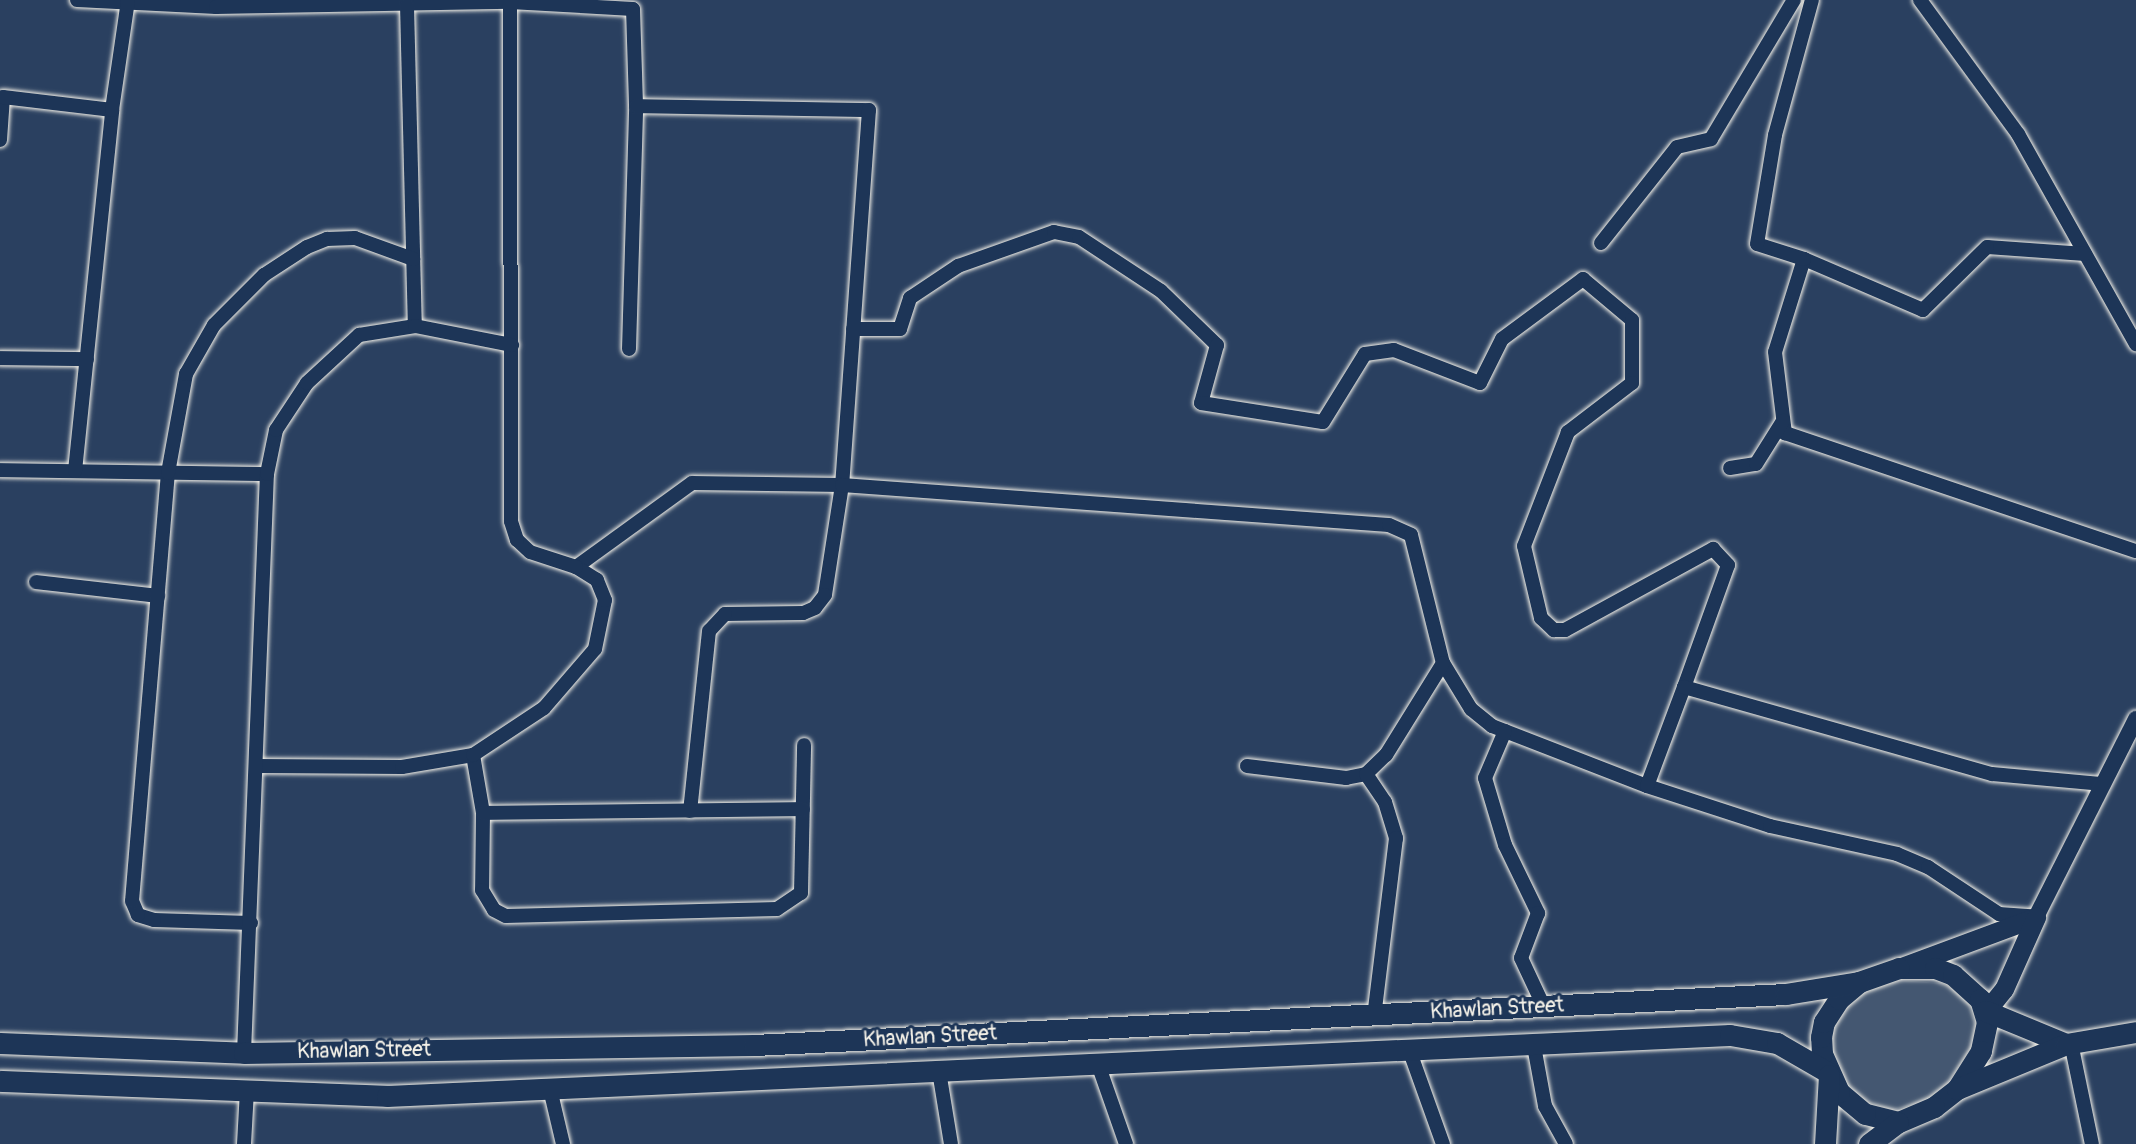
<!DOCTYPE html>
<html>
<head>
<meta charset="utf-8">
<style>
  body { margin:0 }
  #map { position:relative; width:2136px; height:1144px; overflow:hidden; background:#2a4060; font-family:Pangolin,sans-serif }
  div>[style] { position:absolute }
  .green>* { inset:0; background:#445771 }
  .roads { filter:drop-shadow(0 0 2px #f4f1e8) drop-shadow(0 0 2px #f4f1e8) }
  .minor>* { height:14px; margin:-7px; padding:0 7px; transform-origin:7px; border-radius:7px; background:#1d3557 }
  .tertiary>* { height:16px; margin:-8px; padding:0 8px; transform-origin:8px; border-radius:8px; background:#1d3557 }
  .secondary>* { height:19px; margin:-9.5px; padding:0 9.5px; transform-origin:9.5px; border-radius:9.5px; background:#1d3557 }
  .primary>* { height:21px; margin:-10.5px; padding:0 10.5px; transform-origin:10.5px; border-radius:10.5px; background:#1d3557 }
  span { translate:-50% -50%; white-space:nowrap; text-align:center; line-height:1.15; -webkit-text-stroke:6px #1d3557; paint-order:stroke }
  .street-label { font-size:21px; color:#f4f1e8 }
</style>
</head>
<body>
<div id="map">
  <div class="green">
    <i style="clip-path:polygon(1898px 980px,1941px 983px,1957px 991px,1968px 1002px,1976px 1027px,1972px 1046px,1947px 1084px,1932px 1099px,1893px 1110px,1862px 1100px,1848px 1088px,1832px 1062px,1831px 1038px,1841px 1011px,1867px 987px)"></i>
  </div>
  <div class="roads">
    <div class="minor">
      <i style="left:77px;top:0;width:139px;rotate:2.9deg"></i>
      <i style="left:216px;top:7px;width:294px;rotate:-1deg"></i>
      <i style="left:510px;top:2px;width:123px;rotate:3.3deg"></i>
      <i style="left:633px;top:9px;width:97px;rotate:88.2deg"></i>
      <i style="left:1920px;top:0;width:166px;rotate:53.8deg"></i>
      <i style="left:2018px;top:134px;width:241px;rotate:60.7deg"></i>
      <i style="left:407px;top:5px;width:321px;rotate:88.6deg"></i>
      <i style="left:0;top:140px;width:43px;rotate:-86deg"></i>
      <i style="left:3px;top:97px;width:110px;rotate:6.8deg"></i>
      <i style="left:1601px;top:243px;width:122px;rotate:-51.6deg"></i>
      <i style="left:1677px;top:147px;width:35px;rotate:-13deg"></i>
      <i style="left:1711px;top:139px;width:162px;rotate:-59.2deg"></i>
      <i style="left:2085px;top:254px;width:98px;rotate:-175.9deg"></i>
      <i style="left:1987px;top:247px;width:90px;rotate:135.5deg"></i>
      <i style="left:1923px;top:310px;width:129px;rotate:-156.8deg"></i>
      <i style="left:1804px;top:259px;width:97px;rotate:107.3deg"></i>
      <i style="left:1775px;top:352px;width:82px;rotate:83deg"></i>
      <i style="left:1785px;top:433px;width:370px;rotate:18.6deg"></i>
      <i style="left:1804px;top:259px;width:49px;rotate:-162.3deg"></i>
      <i style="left:1757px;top:244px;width:110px;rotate:-80.6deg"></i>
      <i style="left:1775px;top:135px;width:140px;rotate:-74.7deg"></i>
      <i style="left:853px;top:329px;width:47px"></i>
      <i style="left:900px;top:329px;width:33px;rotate:-72deg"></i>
      <i style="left:910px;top:298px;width:58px;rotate:-33.7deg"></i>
      <i style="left:958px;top:266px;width:102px;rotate:-19.5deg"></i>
      <i style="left:1054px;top:232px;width:25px;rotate:11deg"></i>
      <i style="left:1079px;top:237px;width:98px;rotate:33.4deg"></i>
      <i style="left:1161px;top:291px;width:78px;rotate:44deg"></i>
      <i style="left:1217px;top:345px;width:60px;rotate:105.4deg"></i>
      <i style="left:1201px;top:403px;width:123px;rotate:8.9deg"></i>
      <i style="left:1323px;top:422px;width:80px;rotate:-58.3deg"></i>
      <i style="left:1365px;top:354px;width:29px;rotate:-8deg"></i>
      <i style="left:1394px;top:350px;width:92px;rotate:21deg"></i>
      <i style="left:1480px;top:383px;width:49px;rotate:-63.4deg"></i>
      <i style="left:1502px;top:339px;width:101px;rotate:-36.5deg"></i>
      <i style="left:1583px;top:279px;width:64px;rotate:39.9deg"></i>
      <i style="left:1632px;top:320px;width:63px;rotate:90deg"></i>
      <i style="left:1632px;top:383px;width:81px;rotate:142.6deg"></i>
      <i style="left:1568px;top:432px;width:122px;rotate:111.1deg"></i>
      <i style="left:1524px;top:546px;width:74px;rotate:76.7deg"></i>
      <i style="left:1541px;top:618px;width:18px;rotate:43deg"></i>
      <i style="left:1554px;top:630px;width:11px"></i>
      <i style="left:1565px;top:630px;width:169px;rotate:-28.7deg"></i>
      <i style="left:1713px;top:549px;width:22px;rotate:47deg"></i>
      <i style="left:1728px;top:565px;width:130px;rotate:109.8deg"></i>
      <i style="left:629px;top:349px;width:243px;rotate:-88.3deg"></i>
      <i style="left:636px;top:106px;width:233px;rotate:1deg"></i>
      <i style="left:869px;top:110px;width:376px;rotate:94.1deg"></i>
      <i style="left:842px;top:485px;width:111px;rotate:98.8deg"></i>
      <i style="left:825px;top:595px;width:16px;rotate:128deg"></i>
      <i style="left:815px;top:608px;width:13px;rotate:157deg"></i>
      <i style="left:803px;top:613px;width:78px;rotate:179.3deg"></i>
      <i style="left:725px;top:614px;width:23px;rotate:133deg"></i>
      <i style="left:709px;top:631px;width:181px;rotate:96deg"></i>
      <i style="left:0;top:358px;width:87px;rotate:0.7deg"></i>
      <i style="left:1730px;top:468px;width:26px;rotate:-9deg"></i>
      <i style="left:1756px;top:464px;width:51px;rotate:-57.9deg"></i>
      <i style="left:0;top:470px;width:267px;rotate:0.9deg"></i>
      <i style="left:75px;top:471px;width:363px;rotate:-84.1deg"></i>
      <i style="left:112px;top:110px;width:111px;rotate:-81.7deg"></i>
      <i style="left:576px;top:567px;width:143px;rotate:-35.9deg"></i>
      <i style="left:692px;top:483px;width:150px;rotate:0.8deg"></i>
      <i style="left:842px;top:485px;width:548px;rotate:4.18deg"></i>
      <i style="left:1389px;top:525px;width:24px;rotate:24deg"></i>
      <i style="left:1411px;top:535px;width:132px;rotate:76deg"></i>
      <i style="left:1443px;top:663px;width:54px;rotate:58.7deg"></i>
      <i style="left:1471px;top:709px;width:27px;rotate:39deg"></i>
      <i style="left:1492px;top:726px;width:166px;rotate:21.2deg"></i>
      <i style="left:1647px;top:786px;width:129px;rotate:18deg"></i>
      <i style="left:1770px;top:826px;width:130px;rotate:12.4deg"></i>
      <i style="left:1897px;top:854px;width:34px;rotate:23deg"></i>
      <i style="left:1928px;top:867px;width:85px;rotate:33.5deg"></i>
      <i style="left:1999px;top:914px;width:32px;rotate:4deg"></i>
      <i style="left:36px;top:582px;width:123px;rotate:6.5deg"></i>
      <i style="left:1505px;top:731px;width:51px;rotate:113.1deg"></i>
      <i style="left:1485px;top:778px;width:70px;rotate:73.4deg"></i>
      <i style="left:1505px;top:845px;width:76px;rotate:64.1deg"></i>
      <i style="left:1538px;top:913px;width:48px;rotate:110.7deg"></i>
      <i style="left:1521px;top:958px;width:54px;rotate:64.9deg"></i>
      <i style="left:473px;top:755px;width:59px;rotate:80.2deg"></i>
      <i style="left:483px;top:813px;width:77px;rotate:90.7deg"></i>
      <i style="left:482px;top:890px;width:23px;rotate:59deg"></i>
      <i style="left:494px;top:910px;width:13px;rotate:27deg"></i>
      <i style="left:506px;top:916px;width:271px;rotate:-1.5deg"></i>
      <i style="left:777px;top:909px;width:29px;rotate:-34deg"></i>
      <i style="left:801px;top:893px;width:148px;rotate:-88.8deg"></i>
      <i style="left:258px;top:766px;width:144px;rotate:0.4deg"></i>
      <i style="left:402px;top:767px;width:72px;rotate:-9.6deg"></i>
      <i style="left:473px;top:755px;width:85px;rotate:-33.5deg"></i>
      <i style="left:544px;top:708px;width:78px;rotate:-49.2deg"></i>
      <i style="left:595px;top:649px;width:50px;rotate:-78.5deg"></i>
      <i style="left:605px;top:600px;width:22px;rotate:-112deg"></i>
      <i style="left:597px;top:580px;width:25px;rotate:-148deg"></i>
      <i style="left:576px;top:567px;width:48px;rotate:-161.9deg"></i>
      <i style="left:530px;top:552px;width:18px;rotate:-137deg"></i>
      <i style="left:517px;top:540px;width:20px;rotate:-108deg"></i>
      <i style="left:511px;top:521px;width:521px;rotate:-90.11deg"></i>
      <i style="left:1247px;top:766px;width:100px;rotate:6.9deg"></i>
      <i style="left:1346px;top:778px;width:20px;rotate:-11deg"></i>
      <i style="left:1366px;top:774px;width:28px;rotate:-44deg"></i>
      <i style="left:1386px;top:755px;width:108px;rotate:-58.2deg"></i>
      <i style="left:1366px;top:774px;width:34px;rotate:56deg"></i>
      <i style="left:1385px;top:802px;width:38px;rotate:73deg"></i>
      <i style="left:1396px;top:838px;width:179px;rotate:97deg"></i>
      <i style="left:1647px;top:786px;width:106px;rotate:-69.5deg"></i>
      <i style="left:1684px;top:687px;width:320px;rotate:15.8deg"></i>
      <i style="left:1992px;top:774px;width:109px;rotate:5.2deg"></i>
      <i style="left:483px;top:813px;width:320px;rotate:-0.7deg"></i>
      <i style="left:251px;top:923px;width:97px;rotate:-178.2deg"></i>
      <i style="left:154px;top:920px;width:17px;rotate:-163deg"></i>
      <i style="left:138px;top:915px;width:15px;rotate:-113deg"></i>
      <i style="left:132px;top:901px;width:430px;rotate:-85.2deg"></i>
      <i style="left:168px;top:473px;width:101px;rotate:-79.7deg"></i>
      <i style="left:186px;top:374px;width:56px;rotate:-60.3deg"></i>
      <i style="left:214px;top:325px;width:71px;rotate:-45deg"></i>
      <i style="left:264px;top:275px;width:51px;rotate:-33.1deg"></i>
      <i style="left:307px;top:247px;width:22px;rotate:-22deg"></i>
      <i style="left:327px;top:239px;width:28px;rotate:-2deg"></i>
      <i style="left:355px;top:238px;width:62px;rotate:19.9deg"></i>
      <i style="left:2071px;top:1043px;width:103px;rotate:78.3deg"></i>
      <i style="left:1534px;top:1046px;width:61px;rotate:79.6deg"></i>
      <i style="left:1545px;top:1106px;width:43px;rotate:61.1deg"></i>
      <i style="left:1410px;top:1052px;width:98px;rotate:70.3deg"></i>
      <i style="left:244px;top:1053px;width:579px;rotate:-87.73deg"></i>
      <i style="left:267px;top:474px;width:45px;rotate:-78.4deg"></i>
      <i style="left:276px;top:430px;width:56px;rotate:-56.6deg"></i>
      <i style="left:307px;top:383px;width:71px;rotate:-42.7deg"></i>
      <i style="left:359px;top:335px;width:57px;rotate:-9.1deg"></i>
      <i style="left:415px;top:326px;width:99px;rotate:11.1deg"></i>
      <i style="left:1098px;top:1064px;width:85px;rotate:70.7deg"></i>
      <i style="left:939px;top:1071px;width:74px;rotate:80.7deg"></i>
      <i style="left:550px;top:1089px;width:57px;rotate:76.7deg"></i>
      <i style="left:244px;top:1144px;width:53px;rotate:-86.8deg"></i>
    </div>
    <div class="tertiary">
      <i style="left:2036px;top:917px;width:222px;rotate:-63.2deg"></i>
    </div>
    <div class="secondary">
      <i style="left:1899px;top:968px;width:146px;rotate:-20.4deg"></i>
      <i style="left:1986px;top:1011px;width:28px;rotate:-51deg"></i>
      <i style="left:2004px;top:989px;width:79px;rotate:-66deg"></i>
    </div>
    <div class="primary">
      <i style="left:1899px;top:968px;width:36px"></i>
      <i style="left:1935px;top:968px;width:19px;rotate:21deg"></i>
      <i style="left:1953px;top:975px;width:36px;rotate:42deg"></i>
      <i style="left:1980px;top:999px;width:24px;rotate:73deg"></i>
      <i style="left:1987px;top:1022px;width:30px;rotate:102deg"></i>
      <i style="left:1981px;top:1051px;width:45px;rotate:122.3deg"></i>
      <i style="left:1957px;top:1089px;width:29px;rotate:142deg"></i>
      <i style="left:1934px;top:1107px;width:39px;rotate:157deg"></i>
      <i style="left:1898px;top:1122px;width:34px;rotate:-166deg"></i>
      <i style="left:1865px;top:1114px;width:34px;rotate:-140deg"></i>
      <i style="left:1839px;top:1092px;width:42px;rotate:-114.1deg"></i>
      <i style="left:1822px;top:1054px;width:17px;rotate:-93deg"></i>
      <i style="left:1821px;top:1037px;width:15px;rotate:-79deg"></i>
      <i style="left:1824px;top:1022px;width:27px;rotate:-57deg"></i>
      <i style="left:1839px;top:999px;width:26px;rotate:-40deg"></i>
      <i style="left:1859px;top:982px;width:42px;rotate:-19.3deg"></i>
      <i style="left:1986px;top:1011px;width:87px;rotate:22.4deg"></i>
      <i style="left:0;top:1043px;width:244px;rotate:2.3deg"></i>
      <i style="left:244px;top:1053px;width:510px;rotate:-0.9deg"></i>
      <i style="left:754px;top:1045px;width:1033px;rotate:-2.83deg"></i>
      <i style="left:1786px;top:994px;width:74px;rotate:-9.3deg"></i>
      <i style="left:0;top:1081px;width:387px;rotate:2.2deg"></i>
      <i style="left:387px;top:1096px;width:1344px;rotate:-2.6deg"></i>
      <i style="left:1730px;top:1035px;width:48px;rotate:9.7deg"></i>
      <i style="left:1777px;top:1043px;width:60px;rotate:30deg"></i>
      <i style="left:1957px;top:1089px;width:118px;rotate:-22.4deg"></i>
      <i style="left:2066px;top:1044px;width:71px;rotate:-9.7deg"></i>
      <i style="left:1825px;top:1144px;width:69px;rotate:-86.7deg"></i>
      <i style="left:1869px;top:1144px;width:36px;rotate:-37deg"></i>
    </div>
  </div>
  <div class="street-label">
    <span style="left:1497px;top:1009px;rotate:-3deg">Khawlan Street</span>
    <span style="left:930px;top:1037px;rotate:-3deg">Khawlan Street</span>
    <span style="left:364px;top:1051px;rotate:-1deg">Khawlan Street</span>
  </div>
</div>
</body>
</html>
